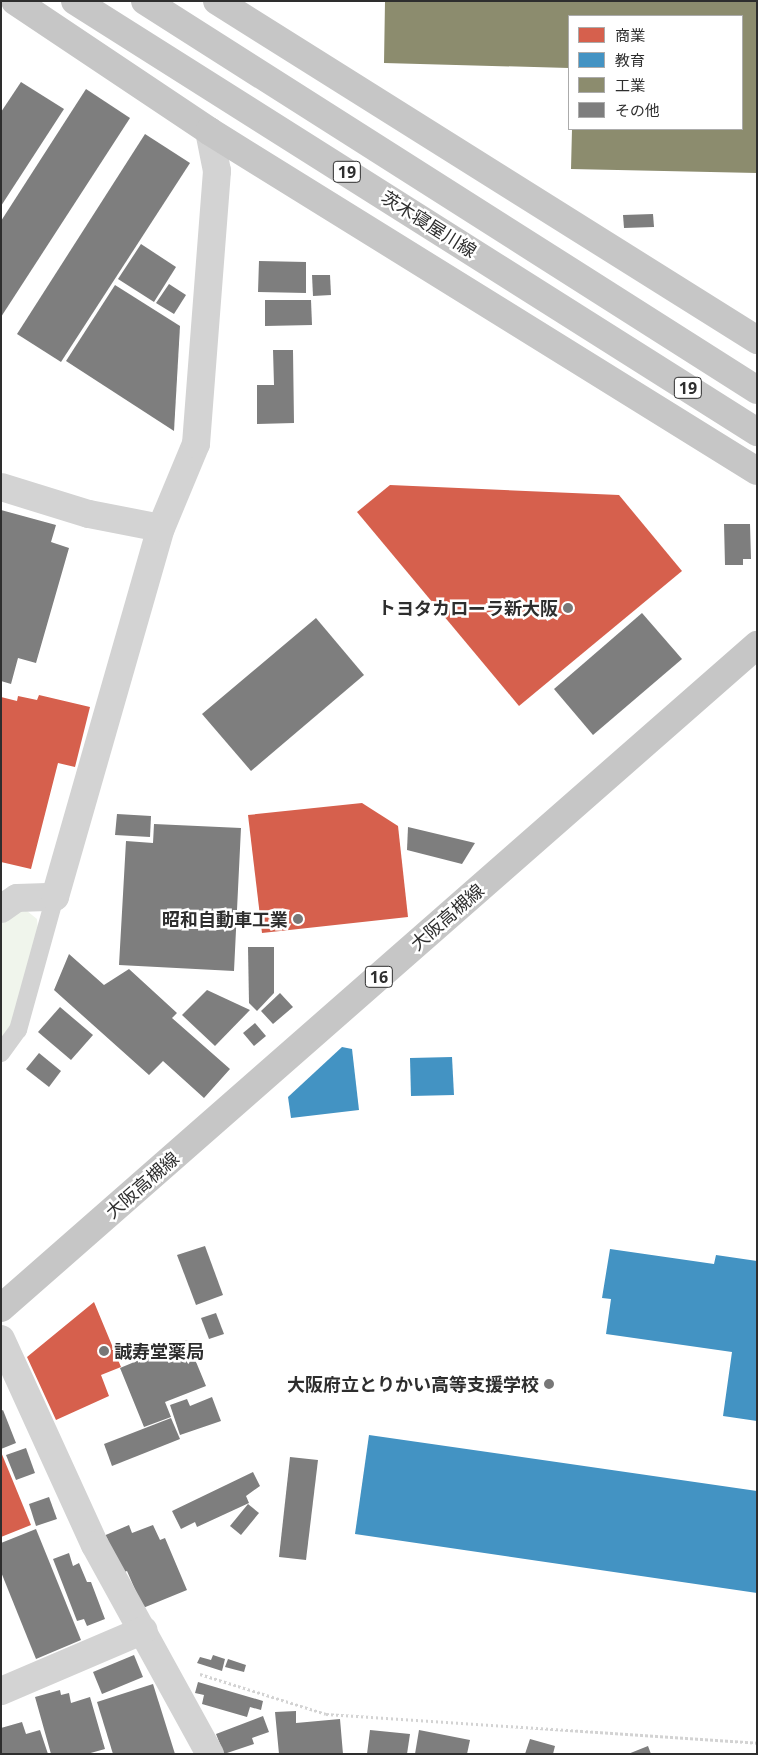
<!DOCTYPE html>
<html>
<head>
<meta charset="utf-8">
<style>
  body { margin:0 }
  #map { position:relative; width:758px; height:1755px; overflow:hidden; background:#fff; font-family:"Open Sans","Noto Sans JP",sans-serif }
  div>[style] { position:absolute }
  .green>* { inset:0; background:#f0f5ec }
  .shops>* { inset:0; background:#d6604d }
  .schools>* { inset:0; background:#4393c3 }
  .industry>* { inset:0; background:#8c8c6e }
  .building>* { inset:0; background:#7e7e7e }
  .path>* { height:3px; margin-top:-1.5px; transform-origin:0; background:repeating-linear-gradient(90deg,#d3d3d3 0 2.5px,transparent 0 5px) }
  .service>* { height:18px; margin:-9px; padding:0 9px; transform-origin:9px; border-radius:9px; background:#d3d3d3 }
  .minor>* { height:28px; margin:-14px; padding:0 14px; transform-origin:14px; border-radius:14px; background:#d3d3d3 }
  .primary>* { height:28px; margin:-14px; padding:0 14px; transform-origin:14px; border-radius:14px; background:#c6c6c6 }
  .dots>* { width:14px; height:14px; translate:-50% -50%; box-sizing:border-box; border:2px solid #fff; border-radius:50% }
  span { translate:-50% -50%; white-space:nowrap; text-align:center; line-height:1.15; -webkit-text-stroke:5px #fff; paint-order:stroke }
  .shield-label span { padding:1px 4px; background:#fff; border:1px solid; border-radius:4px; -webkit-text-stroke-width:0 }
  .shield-label { font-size:16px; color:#2e2e2e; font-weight:700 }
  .street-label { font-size:18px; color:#2e2e2e }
  .poi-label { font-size:18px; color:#2e2e2e; font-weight:700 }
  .right { translate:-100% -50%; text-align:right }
  .left { translate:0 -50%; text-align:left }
  .frame { position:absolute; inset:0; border:2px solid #2e2e2e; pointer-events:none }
  .legend { position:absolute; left:568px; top:15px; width:175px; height:115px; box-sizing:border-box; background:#fff; border:1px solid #ababab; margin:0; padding:6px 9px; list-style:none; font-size:15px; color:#2e2e2e }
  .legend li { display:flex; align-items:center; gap:10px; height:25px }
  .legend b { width:25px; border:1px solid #ababab }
</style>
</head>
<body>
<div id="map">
  <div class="green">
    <i style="clip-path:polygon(27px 911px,37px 919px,39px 940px,9px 1030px,1px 1040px,1px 919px,8px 914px)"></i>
  </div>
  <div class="shops">
    <i style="clip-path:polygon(390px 485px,619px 495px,682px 571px,519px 706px,357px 512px)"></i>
    <i style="clip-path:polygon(39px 695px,90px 707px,75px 767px,58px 763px,31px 869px,1px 862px,1px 697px,17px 701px,18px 696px,37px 700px)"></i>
    <i style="clip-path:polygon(362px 803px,398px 826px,408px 917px,262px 933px,248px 815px)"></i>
    <i style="clip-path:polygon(94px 1302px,121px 1367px,101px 1375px,109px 1396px,56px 1420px,27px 1357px)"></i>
    <i style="clip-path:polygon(1px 1452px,31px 1525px,1px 1537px)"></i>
  </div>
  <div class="schools">
    <i style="clip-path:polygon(342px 1047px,352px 1049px,359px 1110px,291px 1118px,288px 1097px)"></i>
    <i style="clip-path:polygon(452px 1057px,454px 1095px,411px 1096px,410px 1058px)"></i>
    <i style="clip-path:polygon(610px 1249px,714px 1264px,716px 1255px,757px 1261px,757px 1421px,723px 1416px,732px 1352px,606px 1334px,611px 1299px,602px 1298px)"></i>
    <i style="clip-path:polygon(369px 1435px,757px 1491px,757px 1593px,355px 1534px)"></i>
  </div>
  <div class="industry">
    <i style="clip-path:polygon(385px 1px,757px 1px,757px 173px,571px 169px,572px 129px,742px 129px,742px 16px,569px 16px,569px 68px,384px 63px)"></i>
  </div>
  <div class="building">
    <i style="clip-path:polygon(21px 82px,64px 109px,1px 206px,1px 112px)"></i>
    <i style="clip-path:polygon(86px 89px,130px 118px,1px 317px,1px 221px)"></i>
    <i style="clip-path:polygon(145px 134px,190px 163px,61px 362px,17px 334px)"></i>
    <i style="clip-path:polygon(653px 214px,654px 227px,624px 228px,623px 215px)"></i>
    <i style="clip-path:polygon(141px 244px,176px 267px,154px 302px,118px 279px)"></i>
    <i style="clip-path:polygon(259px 261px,306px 262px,306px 293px,258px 292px)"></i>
    <i style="clip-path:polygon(312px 275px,330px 275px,331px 295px,313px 296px)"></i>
    <i style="clip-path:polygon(169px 284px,186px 295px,174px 314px,156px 303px)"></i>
    <i style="clip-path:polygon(115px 285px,180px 326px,174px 431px,66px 361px)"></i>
    <i style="clip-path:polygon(265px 300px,311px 300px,312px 325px,265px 326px)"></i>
    <i style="clip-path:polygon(273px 350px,293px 350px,294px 423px,257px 424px,257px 385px,274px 385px)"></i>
    <i style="clip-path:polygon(1px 510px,56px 525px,51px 542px,69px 548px,36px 663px,18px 658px,11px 684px,1px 681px)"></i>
    <i style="clip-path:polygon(724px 524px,750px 524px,751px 559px,743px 559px,743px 565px,725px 565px)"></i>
    <i style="clip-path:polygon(642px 613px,682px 659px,593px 735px,554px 689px)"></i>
    <i style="clip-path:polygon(316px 618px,364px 675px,251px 771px,202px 714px)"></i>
    <i style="clip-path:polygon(117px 814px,151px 816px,150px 837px,115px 835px)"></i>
    <i style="clip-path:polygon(154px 824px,241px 828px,234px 971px,119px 965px,126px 841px,153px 843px)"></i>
    <i style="clip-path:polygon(408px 827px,475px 843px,462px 864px,407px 850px)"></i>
    <i style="clip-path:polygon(248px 947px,274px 947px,274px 993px,257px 1011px,249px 1003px)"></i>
    <i style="clip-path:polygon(69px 954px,104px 985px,129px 969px,177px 1013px,172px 1018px,230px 1069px,204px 1098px,163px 1061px,149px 1075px,54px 990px)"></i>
    <i style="clip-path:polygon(207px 990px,250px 1010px,215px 1046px,182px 1015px)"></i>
    <i style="clip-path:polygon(280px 993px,293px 1007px,273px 1024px,261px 1011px)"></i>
    <i style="clip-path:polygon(60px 1007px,93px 1035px,71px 1060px,38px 1032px)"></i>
    <i style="clip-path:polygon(255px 1023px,266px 1036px,254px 1046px,243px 1033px)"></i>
    <i style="clip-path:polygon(39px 1053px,61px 1071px,49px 1087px,26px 1069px)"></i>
    <i style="clip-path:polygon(205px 1246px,223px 1295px,196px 1305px,177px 1255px)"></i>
    <i style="clip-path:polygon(216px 1313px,224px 1334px,209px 1339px,201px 1318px)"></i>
    <i style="clip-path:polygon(187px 1340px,206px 1386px,165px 1402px,171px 1417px,144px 1427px,120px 1368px)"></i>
    <i style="clip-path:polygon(212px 1397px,221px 1421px,180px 1435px,170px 1405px,187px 1399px,190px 1406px)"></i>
    <i style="clip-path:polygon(3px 1410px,16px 1443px,1px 1449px,1px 1411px)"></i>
    <i style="clip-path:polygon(171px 1418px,180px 1439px,112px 1466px,104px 1444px)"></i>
    <i style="clip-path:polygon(26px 1448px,35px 1473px,16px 1480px,6px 1455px)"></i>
    <i style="clip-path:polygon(290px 1457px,318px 1460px,306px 1560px,279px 1557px)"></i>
    <i style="clip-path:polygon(253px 1472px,260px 1486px,246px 1496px,249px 1503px,197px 1527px,195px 1522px,181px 1529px,172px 1511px)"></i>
    <i style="clip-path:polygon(49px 1497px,57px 1519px,36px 1526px,29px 1504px)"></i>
    <i style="clip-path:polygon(248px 1504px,259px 1513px,241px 1535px,230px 1526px)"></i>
    <i style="clip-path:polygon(129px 1525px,132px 1533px,153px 1525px,160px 1540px,165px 1538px,187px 1590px,143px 1608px,127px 1571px,117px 1575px,101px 1537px)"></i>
    <i style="clip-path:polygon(36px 1529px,81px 1640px,36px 1659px,1px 1572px,1px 1543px)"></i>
    <i style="clip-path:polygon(69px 1553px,73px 1566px,79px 1563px,87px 1582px,91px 1582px,105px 1619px,87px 1626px,84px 1619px,77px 1621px,53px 1559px)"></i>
    <i style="clip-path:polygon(134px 1655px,143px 1677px,102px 1694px,93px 1672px)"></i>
    <i style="clip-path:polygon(213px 1655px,225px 1659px,222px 1671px,197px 1663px,200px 1657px,211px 1660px)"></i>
    <i style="clip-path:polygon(228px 1659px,246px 1665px,244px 1672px,225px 1667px)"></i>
    <i style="clip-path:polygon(198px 1682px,263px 1701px,261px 1710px,250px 1707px,247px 1717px,202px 1704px,204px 1695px,195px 1693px)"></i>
    <i style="clip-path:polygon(153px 1684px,175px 1754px,113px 1754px,97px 1702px)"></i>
    <i style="clip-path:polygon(60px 1690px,61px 1695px,69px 1693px,71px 1703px,90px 1697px,105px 1749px,87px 1754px,51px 1754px,35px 1697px)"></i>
    <i style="clip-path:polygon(296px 1711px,296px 1723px,340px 1719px,343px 1754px,279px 1754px,275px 1712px)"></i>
    <i style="clip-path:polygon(263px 1716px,269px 1732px,252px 1738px,254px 1744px,224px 1754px,216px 1734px)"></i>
    <i style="clip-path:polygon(22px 1722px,26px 1734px,40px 1730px,48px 1754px,1px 1754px,1px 1728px)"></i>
    <i style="clip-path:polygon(370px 1730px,410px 1734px,407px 1754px,367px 1754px)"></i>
    <i style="clip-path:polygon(419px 1730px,470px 1740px,467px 1754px,415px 1754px)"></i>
    <i style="clip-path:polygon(530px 1739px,555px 1746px,553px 1754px,525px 1754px)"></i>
    <i style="clip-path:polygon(648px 1746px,651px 1754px,628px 1754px)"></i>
  </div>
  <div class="path">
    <i style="left:200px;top:1674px;width:132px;rotate:17.6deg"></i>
    <i style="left:326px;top:1714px;width:432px;rotate:3.8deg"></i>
  </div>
  <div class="service">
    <i style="left:1px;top:1053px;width:29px;rotate:-54deg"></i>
    <i style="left:18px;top:1030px;width:138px;rotate:-74.5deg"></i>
  </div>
  <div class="minor">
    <i style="left:1px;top:487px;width:92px;rotate:17.1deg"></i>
    <i style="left:89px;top:514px;width:73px;rotate:11deg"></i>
    <i style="left:1px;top:909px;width:19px;rotate:-35deg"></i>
    <i style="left:17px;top:898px;width:38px;rotate:-2deg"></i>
    <i style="left:55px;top:897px;width:384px;rotate:-74deg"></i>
    <i style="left:161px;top:528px;width:91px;rotate:-67.4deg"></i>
    <i style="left:196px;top:444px;width:274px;rotate:-85.6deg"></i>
    <i style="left:217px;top:171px;width:41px;rotate:-101.3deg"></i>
    <i style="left:1px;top:1339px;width:226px;rotate:65.5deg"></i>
    <i style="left:95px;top:1545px;width:239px;rotate:61.2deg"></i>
    <i style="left:1px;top:1691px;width:155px;rotate:-23.1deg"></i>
  </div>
  <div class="primary">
    <i style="left:15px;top:1px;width:234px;rotate:33.8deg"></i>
    <i style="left:209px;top:131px;width:645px;rotate:31.82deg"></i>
    <i style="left:75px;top:1px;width:807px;rotate:32.29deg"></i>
    <i style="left:145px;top:1px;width:725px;rotate:32.44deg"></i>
    <i style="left:217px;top:1px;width:638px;rotate:32.12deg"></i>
    <i style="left:1px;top:1308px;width:1006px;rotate:-41.25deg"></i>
  </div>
  <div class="dots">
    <i style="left:568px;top:608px;background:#777"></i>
    <i style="left:298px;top:919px;background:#777"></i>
    <i style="left:104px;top:1351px;background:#777"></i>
    <i style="left:549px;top:1384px;background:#777"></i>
  </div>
  <div class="shield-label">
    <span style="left:347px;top:172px">19</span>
    <span style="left:688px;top:388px">19</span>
    <span style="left:379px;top:977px">16</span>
  </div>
  <div class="street-label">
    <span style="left:429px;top:224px;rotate:32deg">茨木寝屋川線</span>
    <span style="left:447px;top:917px;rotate:-41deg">大阪高槻線</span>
    <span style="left:142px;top:1185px;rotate:-41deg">大阪高槻線</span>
  </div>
  <div class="poi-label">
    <span class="right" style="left:558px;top:608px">トヨタカローラ新大阪</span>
    <span class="right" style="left:288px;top:919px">昭和自動車工業</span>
    <span class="left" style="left:114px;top:1351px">誠寿堂薬局</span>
    <span class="right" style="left:539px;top:1384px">大阪府立とりかい高等支援学校</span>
  </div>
  <div class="frame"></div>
  <ul class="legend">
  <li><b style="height:14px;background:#d6604d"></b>商業</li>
  <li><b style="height:14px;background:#4393c3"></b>教育</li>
  <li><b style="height:14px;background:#8c8c6e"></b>工業</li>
  <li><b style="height:14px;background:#7e7e7e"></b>その他</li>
  </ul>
</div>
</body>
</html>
